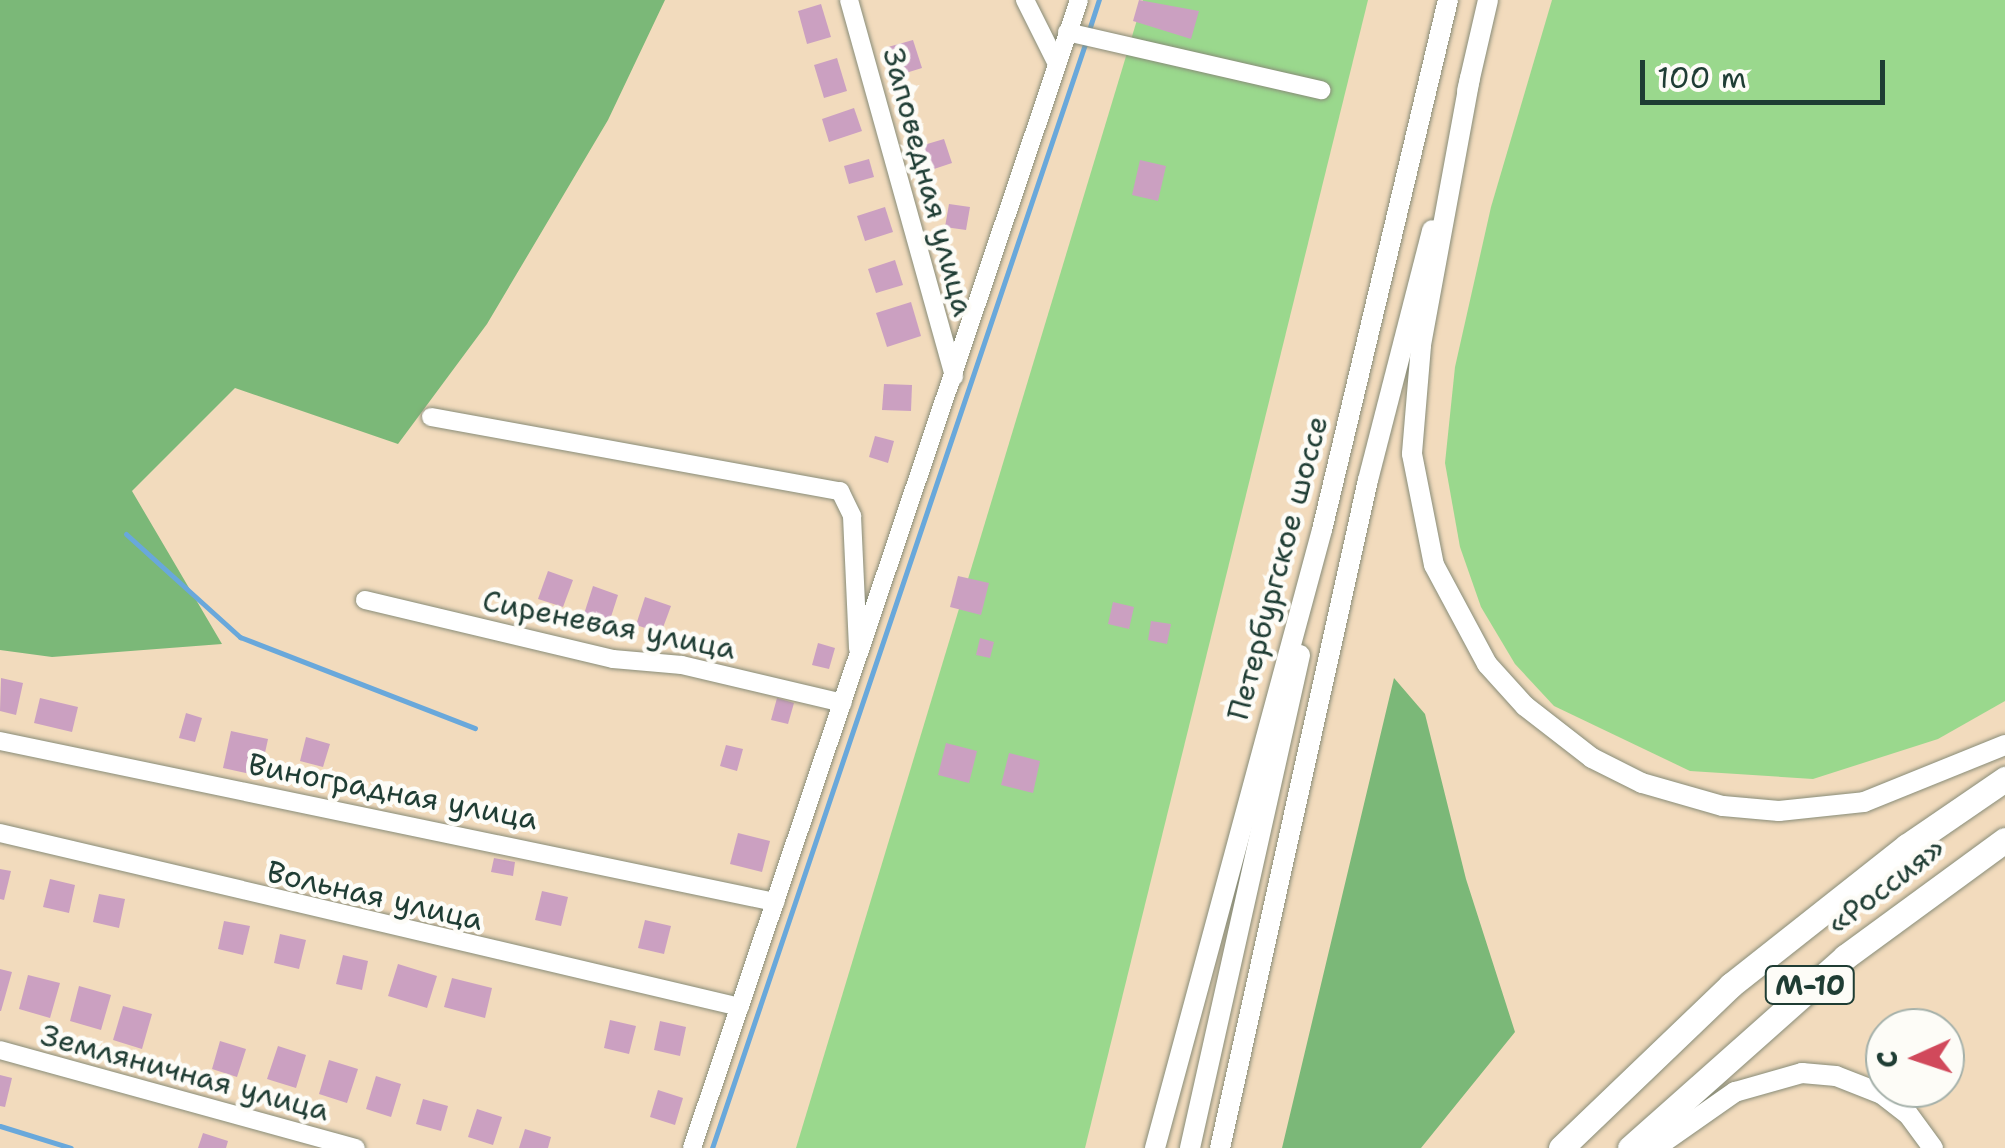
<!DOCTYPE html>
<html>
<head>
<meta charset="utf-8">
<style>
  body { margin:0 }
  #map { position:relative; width:2005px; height:1148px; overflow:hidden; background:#f2dbbd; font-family:"Shantell Sans",sans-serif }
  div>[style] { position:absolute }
  .green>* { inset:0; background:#9ad88d }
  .forest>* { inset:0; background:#7bb878 }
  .stream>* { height:5px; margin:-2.5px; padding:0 2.5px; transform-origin:2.5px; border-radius:2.5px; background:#69a8db }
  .building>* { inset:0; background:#cba0c1 }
  .roads { filter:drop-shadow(0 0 2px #888c78) drop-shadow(0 0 2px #888c78) }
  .minor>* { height:18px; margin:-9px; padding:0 9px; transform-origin:9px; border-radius:9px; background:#fff }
  .major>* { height:20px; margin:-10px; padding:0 10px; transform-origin:10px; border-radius:10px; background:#fff }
  .highway>* { height:25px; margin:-12.5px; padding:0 12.5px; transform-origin:12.5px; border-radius:12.5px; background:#fff }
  span { translate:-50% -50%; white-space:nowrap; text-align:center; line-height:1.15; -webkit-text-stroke:9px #fdfcf7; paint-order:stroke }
  .shield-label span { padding:2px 8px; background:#fdfcf7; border:2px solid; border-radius:8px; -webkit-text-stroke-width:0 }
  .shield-label { font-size:28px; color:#1f3d34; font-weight:700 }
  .street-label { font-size:30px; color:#1f3d34 }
  .north { position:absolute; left:1865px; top:1008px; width:100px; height:100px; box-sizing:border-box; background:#fdfcf7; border:2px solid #a4b0a9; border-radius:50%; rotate:267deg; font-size:28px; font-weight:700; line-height:40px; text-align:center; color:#1f3d34 }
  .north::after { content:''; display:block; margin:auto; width:35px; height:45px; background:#d1495b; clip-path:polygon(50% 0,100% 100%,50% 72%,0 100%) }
  .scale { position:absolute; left:1640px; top:60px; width:245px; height:45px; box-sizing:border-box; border:5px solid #1f3d34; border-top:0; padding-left:12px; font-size:30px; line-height:35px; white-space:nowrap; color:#1f3d34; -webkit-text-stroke:8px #fdfcf7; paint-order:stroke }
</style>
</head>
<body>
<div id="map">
  <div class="green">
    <i style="clip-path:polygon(1143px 0,1368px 0,1085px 1148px,796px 1148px)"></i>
    <i style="clip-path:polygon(1552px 0,2005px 0,2005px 701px,1938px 739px,1813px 779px,1690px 771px,1554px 706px,1515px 664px,1481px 607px,1460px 547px,1445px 463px,1455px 367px,1491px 207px)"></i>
  </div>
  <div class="forest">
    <i style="clip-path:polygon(0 0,665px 0,608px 120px,487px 324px,398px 444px,235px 388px,132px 491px,222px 644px,52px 657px,0 650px)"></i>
    <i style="clip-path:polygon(1394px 678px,1425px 714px,1466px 879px,1515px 1032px,1421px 1148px,1282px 1148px)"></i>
  </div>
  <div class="stream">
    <i style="left:1089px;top:30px;width:32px;rotate:-72deg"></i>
    <i style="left:126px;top:534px;width:154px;rotate:42.1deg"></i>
    <i style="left:240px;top:637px;width:252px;rotate:21.2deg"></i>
    <i style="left:0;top:1126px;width:74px;rotate:17.2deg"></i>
    <i style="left:712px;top:1148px;width:1168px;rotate:-71.33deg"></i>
  </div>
  <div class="building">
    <i style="clip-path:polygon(1139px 0,1199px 11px,1191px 39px,1133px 21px)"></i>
    <i style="clip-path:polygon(821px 4px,831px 37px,807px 44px,798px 11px)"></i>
    <i style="clip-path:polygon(913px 40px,922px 68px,896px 76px,888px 47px)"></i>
    <i style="clip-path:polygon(837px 58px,847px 91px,824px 98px,814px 65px)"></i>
    <i style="clip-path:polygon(854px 108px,862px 131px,829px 142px,822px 119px)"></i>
    <i style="clip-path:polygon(944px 139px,952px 163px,925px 172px,917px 147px)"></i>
    <i style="clip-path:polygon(869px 159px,874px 177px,849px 184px,844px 166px)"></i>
    <i style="clip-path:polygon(1140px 160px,1166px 166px,1158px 201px,1132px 195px)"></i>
    <i style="clip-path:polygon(949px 204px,970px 207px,966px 230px,945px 227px)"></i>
    <i style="clip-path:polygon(885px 207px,893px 232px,865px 241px,857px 216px)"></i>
    <i style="clip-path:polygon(895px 260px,903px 285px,876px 293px,868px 269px)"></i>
    <i style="clip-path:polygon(911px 302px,921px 336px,887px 347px,876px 313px)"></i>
    <i style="clip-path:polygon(884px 384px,912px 385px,911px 411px,882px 410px)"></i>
    <i style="clip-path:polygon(875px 436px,894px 441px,888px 463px,869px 457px)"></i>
    <i style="clip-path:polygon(548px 571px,573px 580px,563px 607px,538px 599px)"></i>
    <i style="clip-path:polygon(958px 576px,989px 583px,981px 615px,950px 607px)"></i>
    <i style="clip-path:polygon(593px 586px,618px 595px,609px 623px,584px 614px)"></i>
    <i style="clip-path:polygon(645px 597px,671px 606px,661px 633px,636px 625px)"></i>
    <i style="clip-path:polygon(1113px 602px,1134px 607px,1129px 629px,1108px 624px)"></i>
    <i style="clip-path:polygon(1151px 621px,1171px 624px,1167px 644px,1148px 640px)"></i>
    <i style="clip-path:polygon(980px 638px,994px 642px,990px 658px,976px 655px)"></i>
    <i style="clip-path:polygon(818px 643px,835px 648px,829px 669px,812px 665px)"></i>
    <i style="clip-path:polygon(1px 678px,23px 683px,16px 715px,0 711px)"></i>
    <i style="clip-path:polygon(40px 698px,78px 707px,72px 732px,34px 723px)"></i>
    <i style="clip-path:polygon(777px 698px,794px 703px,788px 724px,771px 720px)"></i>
    <i style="clip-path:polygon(186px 713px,202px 718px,195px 742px,179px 738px)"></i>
    <i style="clip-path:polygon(231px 731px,268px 739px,260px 776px,223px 768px)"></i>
    <i style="clip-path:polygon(306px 737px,330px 744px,323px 767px,300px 761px)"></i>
    <i style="clip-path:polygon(946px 743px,977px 751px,969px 783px,938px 775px)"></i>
    <i style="clip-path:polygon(726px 745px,743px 749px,737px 771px,720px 766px)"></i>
    <i style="clip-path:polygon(1009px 753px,1040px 761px,1033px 793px,1001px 785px)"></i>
    <i style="clip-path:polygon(738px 833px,770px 841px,762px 872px,730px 864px)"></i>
    <i style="clip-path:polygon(494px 858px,515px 862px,513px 876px,491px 872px)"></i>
    <i style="clip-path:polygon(0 869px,11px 871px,4px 900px,0 899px)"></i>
    <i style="clip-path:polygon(50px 879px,75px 885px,69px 913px,43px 907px)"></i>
    <i style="clip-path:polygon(542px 891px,568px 897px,561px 926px,535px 920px)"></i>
    <i style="clip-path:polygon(99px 894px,125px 899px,119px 928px,93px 922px)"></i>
    <i style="clip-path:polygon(645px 920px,671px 926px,664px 954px,638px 948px)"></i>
    <i style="clip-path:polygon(224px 921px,250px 926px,243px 955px,218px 949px)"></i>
    <i style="clip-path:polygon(280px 934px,306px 940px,299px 969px,274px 963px)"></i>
    <i style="clip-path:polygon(343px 955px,368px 961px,362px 990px,336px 984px)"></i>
    <i style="clip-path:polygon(398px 964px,437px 976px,427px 1008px,388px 996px)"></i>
    <i style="clip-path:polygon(0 969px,12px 972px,1px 1011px,0 1011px)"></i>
    <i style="clip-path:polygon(28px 975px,60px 983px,50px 1018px,19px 1009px)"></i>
    <i style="clip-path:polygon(452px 978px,492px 988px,485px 1018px,444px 1007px)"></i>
    <i style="clip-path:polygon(79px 986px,111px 995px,101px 1030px,70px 1021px)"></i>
    <i style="clip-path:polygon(123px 1006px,152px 1014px,142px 1049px,113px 1040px)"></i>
    <i style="clip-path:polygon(610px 1020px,636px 1026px,629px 1054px,604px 1048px)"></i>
    <i style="clip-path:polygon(660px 1021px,686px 1027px,680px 1056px,654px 1050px)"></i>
    <i style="clip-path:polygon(220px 1041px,246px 1049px,237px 1077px,212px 1069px)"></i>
    <i style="clip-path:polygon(278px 1046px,306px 1055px,296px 1088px,267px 1079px)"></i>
    <i style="clip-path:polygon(329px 1060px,358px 1069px,347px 1103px,319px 1094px)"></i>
    <i style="clip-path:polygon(0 1075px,12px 1078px,5px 1107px,0 1106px)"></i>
    <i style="clip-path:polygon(376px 1076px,401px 1084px,391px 1117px,366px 1109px)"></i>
    <i style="clip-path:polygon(658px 1090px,683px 1098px,675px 1125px,650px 1117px)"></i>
    <i style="clip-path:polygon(423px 1099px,448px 1106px,441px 1131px,416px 1124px)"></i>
    <i style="clip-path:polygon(477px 1109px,502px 1117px,493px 1145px,468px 1137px)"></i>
    <i style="clip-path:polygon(525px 1129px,551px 1137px,548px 1148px,519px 1148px)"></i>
    <i style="clip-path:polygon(203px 1133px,228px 1141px,226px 1148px,198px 1148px)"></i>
  </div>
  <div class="roads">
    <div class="minor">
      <i style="left:849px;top:0;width:391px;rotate:74.4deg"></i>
      <i style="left:1025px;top:0;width:72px;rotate:63.4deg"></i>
      <i style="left:1067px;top:32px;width:261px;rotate:12.9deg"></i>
      <i style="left:431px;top:417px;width:416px;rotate:10.3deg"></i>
      <i style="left:840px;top:491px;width:28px;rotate:64deg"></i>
      <i style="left:852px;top:516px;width:133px;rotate:87.4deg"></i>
      <i style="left:365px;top:600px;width:255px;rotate:13.4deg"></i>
      <i style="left:613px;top:659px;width:69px;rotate:5deg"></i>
      <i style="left:682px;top:665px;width:165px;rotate:13.3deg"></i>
      <i style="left:0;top:741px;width:792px;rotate:11.74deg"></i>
      <i style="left:0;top:833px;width:760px;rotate:13.23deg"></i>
      <i style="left:0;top:1050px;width:369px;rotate:15.4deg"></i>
      <i style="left:692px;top:1148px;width:1211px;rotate:-71.37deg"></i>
    </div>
    <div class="major">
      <i style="left:1470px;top:78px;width:272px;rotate:100.4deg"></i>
      <i style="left:1421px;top:346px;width:108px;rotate:94.8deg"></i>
      <i style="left:1412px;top:454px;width:113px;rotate:78.8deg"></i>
      <i style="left:1434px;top:565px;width:112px;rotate:61.8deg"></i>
      <i style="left:1487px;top:664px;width:57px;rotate:47.9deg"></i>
      <i style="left:1525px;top:706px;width:85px;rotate:37.8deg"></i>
      <i style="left:1592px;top:758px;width:56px;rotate:26.6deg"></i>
      <i style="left:1642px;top:783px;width:84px;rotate:15.9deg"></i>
      <i style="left:1723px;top:806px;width:56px;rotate:5.1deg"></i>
      <i style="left:1779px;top:811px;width:85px;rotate:-6deg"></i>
      <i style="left:1864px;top:802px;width:152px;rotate:-22deg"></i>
      <i style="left:1467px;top:91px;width:93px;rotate:-77deg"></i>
      <i style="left:1155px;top:1148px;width:640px;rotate:-74.88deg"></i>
      <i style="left:1322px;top:530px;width:545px;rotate:-76.63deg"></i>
      <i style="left:1190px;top:1148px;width:505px;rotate:-77.42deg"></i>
      <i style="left:1220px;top:1148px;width:684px;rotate:-77.51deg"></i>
      <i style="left:1368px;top:480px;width:258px;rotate:-75.6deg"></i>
      <i style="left:1655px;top:1148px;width:98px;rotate:-35deg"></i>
      <i style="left:1735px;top:1092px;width:70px;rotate:-15.8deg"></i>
      <i style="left:1802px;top:1073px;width:34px;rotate:5deg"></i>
      <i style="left:1836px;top:1076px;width:49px;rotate:21.4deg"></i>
      <i style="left:1882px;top:1094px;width:33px;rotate:38deg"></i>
      <i style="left:1908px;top:1114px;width:42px;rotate:53.7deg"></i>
    </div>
    <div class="highway">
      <i style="left:1561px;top:1148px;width:236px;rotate:-43.8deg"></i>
      <i style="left:1731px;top:985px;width:224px;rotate:-38.3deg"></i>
      <i style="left:1907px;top:846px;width:119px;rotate:-34.4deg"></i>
      <i style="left:1630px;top:1148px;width:288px;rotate:-41.6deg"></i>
      <i style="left:1845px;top:957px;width:198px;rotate:-36.2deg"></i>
    </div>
  </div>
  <div class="shield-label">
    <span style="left:1810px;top:985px">М-10</span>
  </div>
  <div class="street-label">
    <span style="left:928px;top:182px;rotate:75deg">Заповедная улица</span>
    <span style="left:1278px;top:568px;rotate:-75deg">Петербургское шоссе</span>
    <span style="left:609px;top:625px;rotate:11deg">Сиреневая улица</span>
    <span style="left:393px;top:792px;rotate:11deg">Виноградная улица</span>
    <span style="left:1886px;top:886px;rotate:-37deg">«Россия»</span>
    <span style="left:375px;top:896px;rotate:13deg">Вольная улица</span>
    <span style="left:185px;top:1073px;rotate:15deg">Земляничная улица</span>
  </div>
  <div class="north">С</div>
  <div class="scale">100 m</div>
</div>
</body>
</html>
